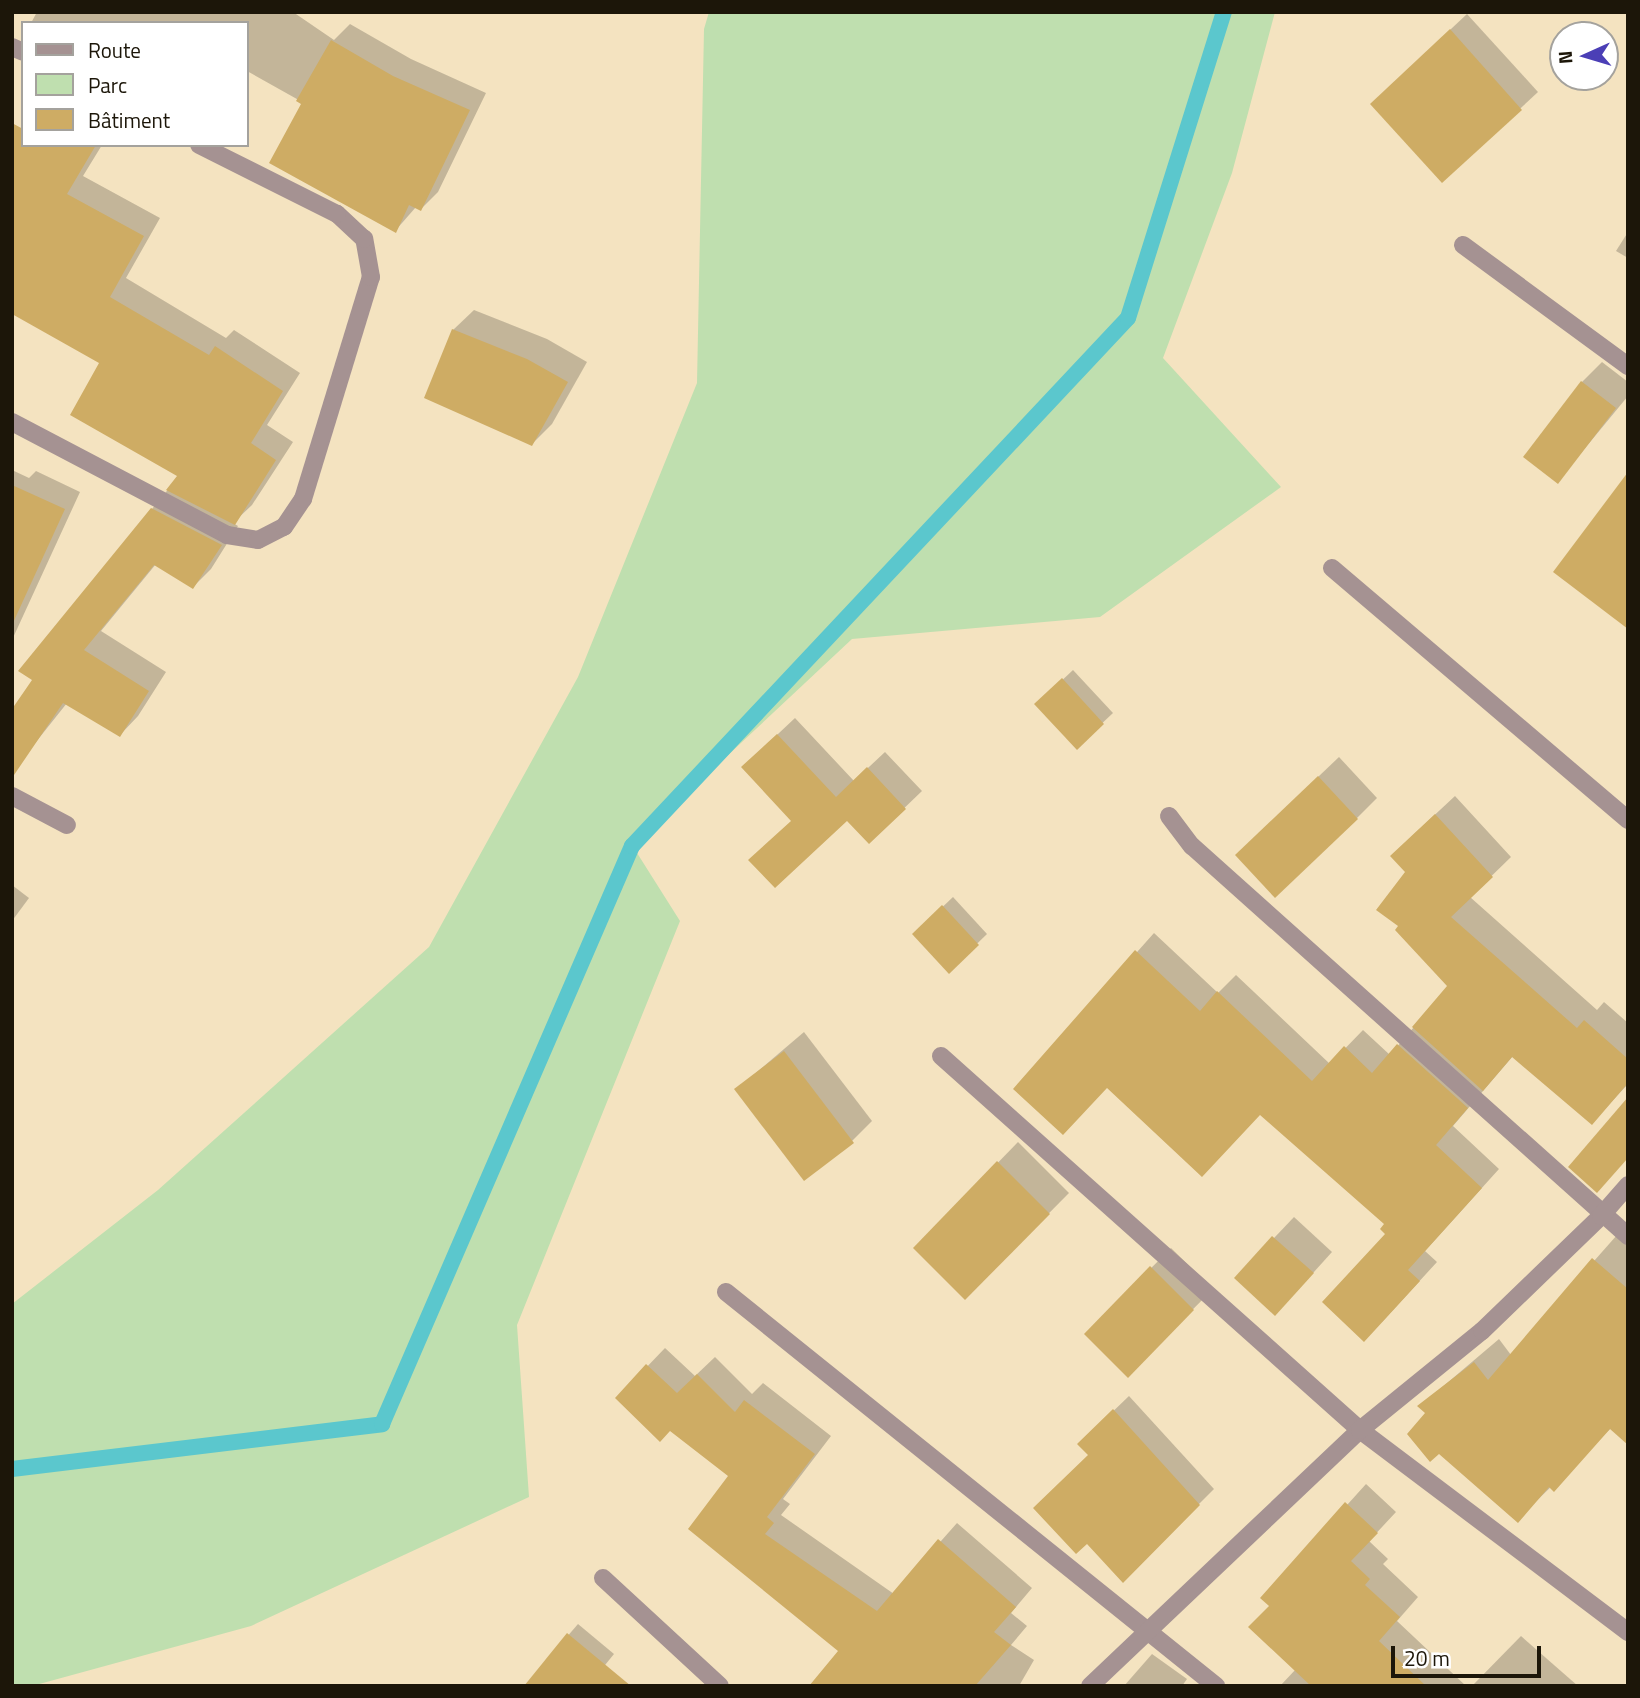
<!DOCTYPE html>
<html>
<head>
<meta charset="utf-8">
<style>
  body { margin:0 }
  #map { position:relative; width:1640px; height:1698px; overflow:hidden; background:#f4e3c0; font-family:"Titillium Web",sans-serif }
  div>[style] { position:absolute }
  .green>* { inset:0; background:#bfdfaf }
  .shadow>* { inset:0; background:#0003 }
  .stream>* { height:16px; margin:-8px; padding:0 8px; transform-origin:8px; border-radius:8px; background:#5bc7cd }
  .building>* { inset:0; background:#ceac64 }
  .street>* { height:18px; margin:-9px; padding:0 9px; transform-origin:9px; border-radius:9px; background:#a59292 }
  span { translate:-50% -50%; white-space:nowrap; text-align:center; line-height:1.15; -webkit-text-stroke:6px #fff; paint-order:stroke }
  .frame { position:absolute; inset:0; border:14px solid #1c1609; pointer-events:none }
  .legend { position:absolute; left:21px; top:21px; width:228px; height:126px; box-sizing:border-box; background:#fff; border:2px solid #a4a29d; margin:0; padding:9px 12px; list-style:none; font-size:21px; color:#1c1609 }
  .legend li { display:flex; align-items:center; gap:14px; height:35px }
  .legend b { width:35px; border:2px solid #a4a29d }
  .north { position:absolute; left:1549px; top:21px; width:70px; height:70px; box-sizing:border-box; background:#fff; border:2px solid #a4a29d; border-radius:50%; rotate:266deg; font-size:19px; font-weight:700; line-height:28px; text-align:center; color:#1c1609 }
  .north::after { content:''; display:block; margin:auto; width:24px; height:32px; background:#4b3fb6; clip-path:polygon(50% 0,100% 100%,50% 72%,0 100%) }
  .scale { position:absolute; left:1391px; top:1646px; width:150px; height:32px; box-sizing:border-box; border:4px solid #1c1609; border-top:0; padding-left:9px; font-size:21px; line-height:24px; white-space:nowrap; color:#1c1609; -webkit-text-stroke:5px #fff; paint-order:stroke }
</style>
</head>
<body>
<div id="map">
  <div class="green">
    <i style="clip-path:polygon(709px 12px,1275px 12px,1232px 173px,1163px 358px,1281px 487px,1100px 617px,852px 639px,632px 845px,680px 921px,517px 1325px,529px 1497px,251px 1626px,32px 1686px,12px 1686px,12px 1304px,158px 1190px,429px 947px,578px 677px,697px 383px,704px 29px)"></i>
  </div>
  <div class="shadow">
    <i style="clip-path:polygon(37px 12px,293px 12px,334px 40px,350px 24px,411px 59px,486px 93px,438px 192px,421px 209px,416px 207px,395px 231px,304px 103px,247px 71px,247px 23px,31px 23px)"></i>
    <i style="clip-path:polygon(1467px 14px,1538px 92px,1442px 181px,1388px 88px)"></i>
    <i style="clip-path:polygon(23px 128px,23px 145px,102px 145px,83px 176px,160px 218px,126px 278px,226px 338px,234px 330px,300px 373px,267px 425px,293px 442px,252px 505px,233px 523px,238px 526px,211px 569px,193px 587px,156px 564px,101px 631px,166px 672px,138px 716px,120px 735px,67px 703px,24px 757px,152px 509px,180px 475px,102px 362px,12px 144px)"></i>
    <i style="clip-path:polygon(1628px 232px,1628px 258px,1616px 251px)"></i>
    <i style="clip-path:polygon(474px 310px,547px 339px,587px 362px,552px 424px,532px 444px,453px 330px)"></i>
    <i style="clip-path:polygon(1602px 362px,1628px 382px,1628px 396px,1558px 481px,1582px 382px)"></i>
    <i style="clip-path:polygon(12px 470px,29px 478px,36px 471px,80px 492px,12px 640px)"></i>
    <i style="clip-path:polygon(1073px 670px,1113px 713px,1077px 747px,1037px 704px)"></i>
    <i style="clip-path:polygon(795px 718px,854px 781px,885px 752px,922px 791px,869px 842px,847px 818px,793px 820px,760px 751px)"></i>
    <i style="clip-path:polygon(1339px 757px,1377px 798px,1357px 818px,1257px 835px)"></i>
    <i style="clip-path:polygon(1455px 796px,1511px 857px,1470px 897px,1597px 1010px,1604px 1002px,1628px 1023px,1628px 1084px,1592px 1123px,1513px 1056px,1453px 1126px,1499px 1169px,1425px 1251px,1437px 1262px,1382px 1322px,1387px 1224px,1260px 1113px,1108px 1086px,1015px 1089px,1154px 933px,1218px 993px,1236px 975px,1330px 1064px,1363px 1030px,1390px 1055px,1449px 986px,1407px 872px,1411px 837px)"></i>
    <i style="clip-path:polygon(12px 885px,29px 898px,12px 921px)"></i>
    <i style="clip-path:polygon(953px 897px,987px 934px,949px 971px,914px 934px)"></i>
    <i style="clip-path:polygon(804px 1032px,872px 1121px,852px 1141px,737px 1089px)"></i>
    <i style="clip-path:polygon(1018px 1142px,1069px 1193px,965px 1298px,915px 1248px)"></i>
    <i style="clip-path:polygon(1294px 1217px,1332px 1252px,1295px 1293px,1236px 1278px)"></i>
    <i style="clip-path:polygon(1617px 1235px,1628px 1244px,1628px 1423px,1611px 1428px,1517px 1520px,1420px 1406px,1499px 1339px,1511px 1355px)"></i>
    <i style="clip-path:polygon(1171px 1248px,1213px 1289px,1128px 1375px,1086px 1334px)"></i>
    <i style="clip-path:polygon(665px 1348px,695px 1376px,715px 1357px,752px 1394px,763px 1383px,831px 1436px,783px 1499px,790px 1504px,781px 1515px,894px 1594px,957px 1523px,1032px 1588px,1011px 1613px,1027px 1626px,1011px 1645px,1034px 1660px,1019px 1686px,812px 1686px,841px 1651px,691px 1528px,730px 1475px,670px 1429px,617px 1398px)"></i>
    <i style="clip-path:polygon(1129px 1396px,1214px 1489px,1123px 1580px,1090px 1454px,1079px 1444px)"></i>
    <i style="clip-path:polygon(1366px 1484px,1396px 1512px,1369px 1541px,1388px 1559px,1383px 1564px,1418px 1597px,1397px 1621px,1466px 1686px,1280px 1686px,1296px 1669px,1271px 1606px,1263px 1598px)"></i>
    <i style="clip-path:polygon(578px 1624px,614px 1654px,588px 1686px,534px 1675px)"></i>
    <i style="clip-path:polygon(1521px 1636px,1578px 1686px,1472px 1686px)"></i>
    <i style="clip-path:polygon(1152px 1654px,1187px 1679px,1182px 1686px,1124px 1686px)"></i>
  </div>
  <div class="stream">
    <i style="left:12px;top:1469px;width:373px;rotate:-6.9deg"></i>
    <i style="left:382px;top:1424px;width:630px;rotate:-66.61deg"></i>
    <i style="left:632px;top:846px;width:724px;rotate:-46.79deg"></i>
    <i style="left:1128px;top:318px;width:321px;rotate:-72.6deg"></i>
  </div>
  <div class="building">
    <i style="clip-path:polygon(1450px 29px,1522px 110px,1442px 183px,1370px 104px)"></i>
    <i style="clip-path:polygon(331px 40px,393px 76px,470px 110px,421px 211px,409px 205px,396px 233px,269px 163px,301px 104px,296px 101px)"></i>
    <i style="clip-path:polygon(12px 123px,23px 129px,23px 145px,96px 145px,67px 194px,144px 236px,110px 297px,209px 355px,215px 346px,283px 391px,251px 443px,276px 460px,235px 525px,166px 490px,177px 476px,70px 415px,99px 363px,12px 314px)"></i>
    <i style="clip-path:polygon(452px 329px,527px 359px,568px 382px,532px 446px,424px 398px)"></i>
    <i style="clip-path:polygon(1581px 381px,1616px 408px,1558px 484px,1523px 457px)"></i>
    <i style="clip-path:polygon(1628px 472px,1628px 629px,1553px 572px)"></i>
    <i style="clip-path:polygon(12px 485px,65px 509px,12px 625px)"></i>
    <i style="clip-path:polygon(151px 508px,222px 545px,193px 589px,154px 565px,84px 650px,149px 691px,120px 737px,63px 703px,12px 778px,12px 709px,32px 680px,18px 671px)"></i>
    <i style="clip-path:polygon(1062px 678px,1104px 724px,1077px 750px,1034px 704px)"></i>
    <i style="clip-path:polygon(777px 734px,836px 797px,867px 767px,906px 809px,869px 844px,847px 821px,775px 888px,748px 860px,791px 821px,741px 767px)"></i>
    <i style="clip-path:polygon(1318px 776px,1358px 819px,1275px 898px,1235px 855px)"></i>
    <i style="clip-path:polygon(1435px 814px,1493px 877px,1451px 917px,1577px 1028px,1584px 1020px,1628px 1059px,1628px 1083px,1592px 1125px,1512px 1057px,1483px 1091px,1412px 1027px,1447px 986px,1395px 930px,1398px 926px,1376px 910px,1405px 872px,1390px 856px)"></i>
    <i style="clip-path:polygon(942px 905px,979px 945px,949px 974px,912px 934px)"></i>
    <i style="clip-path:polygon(1135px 950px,1200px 1011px,1217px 991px,1312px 1081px,1344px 1046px,1372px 1073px,1397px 1044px,1468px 1108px,1436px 1145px,1482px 1188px,1408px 1270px,1420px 1281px,1364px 1342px,1322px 1302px,1385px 1234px,1380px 1229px,1384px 1224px,1260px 1115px,1202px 1177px,1107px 1088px,1063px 1135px,1013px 1089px)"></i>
    <i style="clip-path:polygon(784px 1051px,854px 1143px,804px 1181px,734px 1089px)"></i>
    <i style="clip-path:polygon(1628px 1097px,1628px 1158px,1597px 1193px,1568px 1167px)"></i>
    <i style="clip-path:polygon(997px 1161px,1050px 1214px,965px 1300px,913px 1248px)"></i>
    <i style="clip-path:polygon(1272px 1236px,1314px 1273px,1275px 1316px,1234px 1278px)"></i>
    <i style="clip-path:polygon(1592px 1258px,1628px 1289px,1628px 1445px,1610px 1429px,1554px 1492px,1549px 1487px,1518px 1523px,1439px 1454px,1430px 1462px,1407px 1434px,1425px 1413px,1417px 1406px,1474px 1362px,1488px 1380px)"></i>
    <i style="clip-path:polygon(1150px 1266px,1194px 1310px,1128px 1378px,1084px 1334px)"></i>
    <i style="clip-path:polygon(646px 1364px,677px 1393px,697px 1374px,735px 1412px,744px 1400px,815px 1454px,767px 1517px,774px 1523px,765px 1534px,877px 1611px,938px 1539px,1016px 1607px,994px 1632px,1011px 1645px,975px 1686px,809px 1686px,838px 1651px,688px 1529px,728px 1476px,670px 1431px,660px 1442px,615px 1398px)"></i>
    <i style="clip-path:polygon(1113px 1409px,1200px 1505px,1123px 1583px,1087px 1544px,1076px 1554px,1033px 1508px,1088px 1455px,1077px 1444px)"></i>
    <i style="clip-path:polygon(1345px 1502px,1378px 1533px,1351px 1561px,1370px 1579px,1365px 1585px,1400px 1617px,1379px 1641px,1426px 1686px,1311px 1686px,1248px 1627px,1269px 1606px,1260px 1598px)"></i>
    <i style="clip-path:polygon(567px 1633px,631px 1686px,524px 1686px)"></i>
  </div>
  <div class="street">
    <i style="left:12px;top:47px;width:12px;rotate:24deg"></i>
    <i style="left:1463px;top:245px;width:205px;rotate:36.3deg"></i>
    <i style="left:12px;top:422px;width:243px;rotate:27.7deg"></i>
    <i style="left:227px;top:535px;width:31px;rotate:9deg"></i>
    <i style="left:258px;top:540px;width:29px;rotate:-27deg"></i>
    <i style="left:284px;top:527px;width:34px;rotate:-56deg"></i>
    <i style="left:303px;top:499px;width:232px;rotate:-73deg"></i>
    <i style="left:371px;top:277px;width:39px;rotate:-100deg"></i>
    <i style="left:364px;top:239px;width:37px;rotate:-137deg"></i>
    <i style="left:337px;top:214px;width:154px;rotate:-153.4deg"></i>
    <i style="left:1332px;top:568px;width:389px;rotate:40.4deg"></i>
    <i style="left:12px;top:796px;width:62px;rotate:27.8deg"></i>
    <i style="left:1169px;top:816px;width:38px;rotate:53deg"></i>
    <i style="left:1192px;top:846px;width:585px;rotate:41.81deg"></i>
    <i style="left:941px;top:1056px;width:562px;rotate:41.75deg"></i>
    <i style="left:1360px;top:1430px;width:336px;rotate:37deg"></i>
    <i style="left:726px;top:1292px;width:629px;rotate:38.8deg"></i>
    <i style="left:603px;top:1578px;width:159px;rotate:42.7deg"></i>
    <i style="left:1090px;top:1686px;width:372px;rotate:-43.5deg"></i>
    <i style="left:1360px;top:1430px;width:157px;rotate:-39.1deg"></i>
    <i style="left:1482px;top:1331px;width:165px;rotate:-44deg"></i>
    <i style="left:1601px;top:1216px;width:41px;rotate:-48.9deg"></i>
  </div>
  <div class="frame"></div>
  <ul class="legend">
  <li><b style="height:9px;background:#a59292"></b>Route</li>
  <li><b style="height:19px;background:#bfdfaf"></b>Parc</li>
  <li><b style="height:19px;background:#ceac64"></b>Bâtiment</li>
  </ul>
  <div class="north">N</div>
  <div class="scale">20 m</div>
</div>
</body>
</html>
